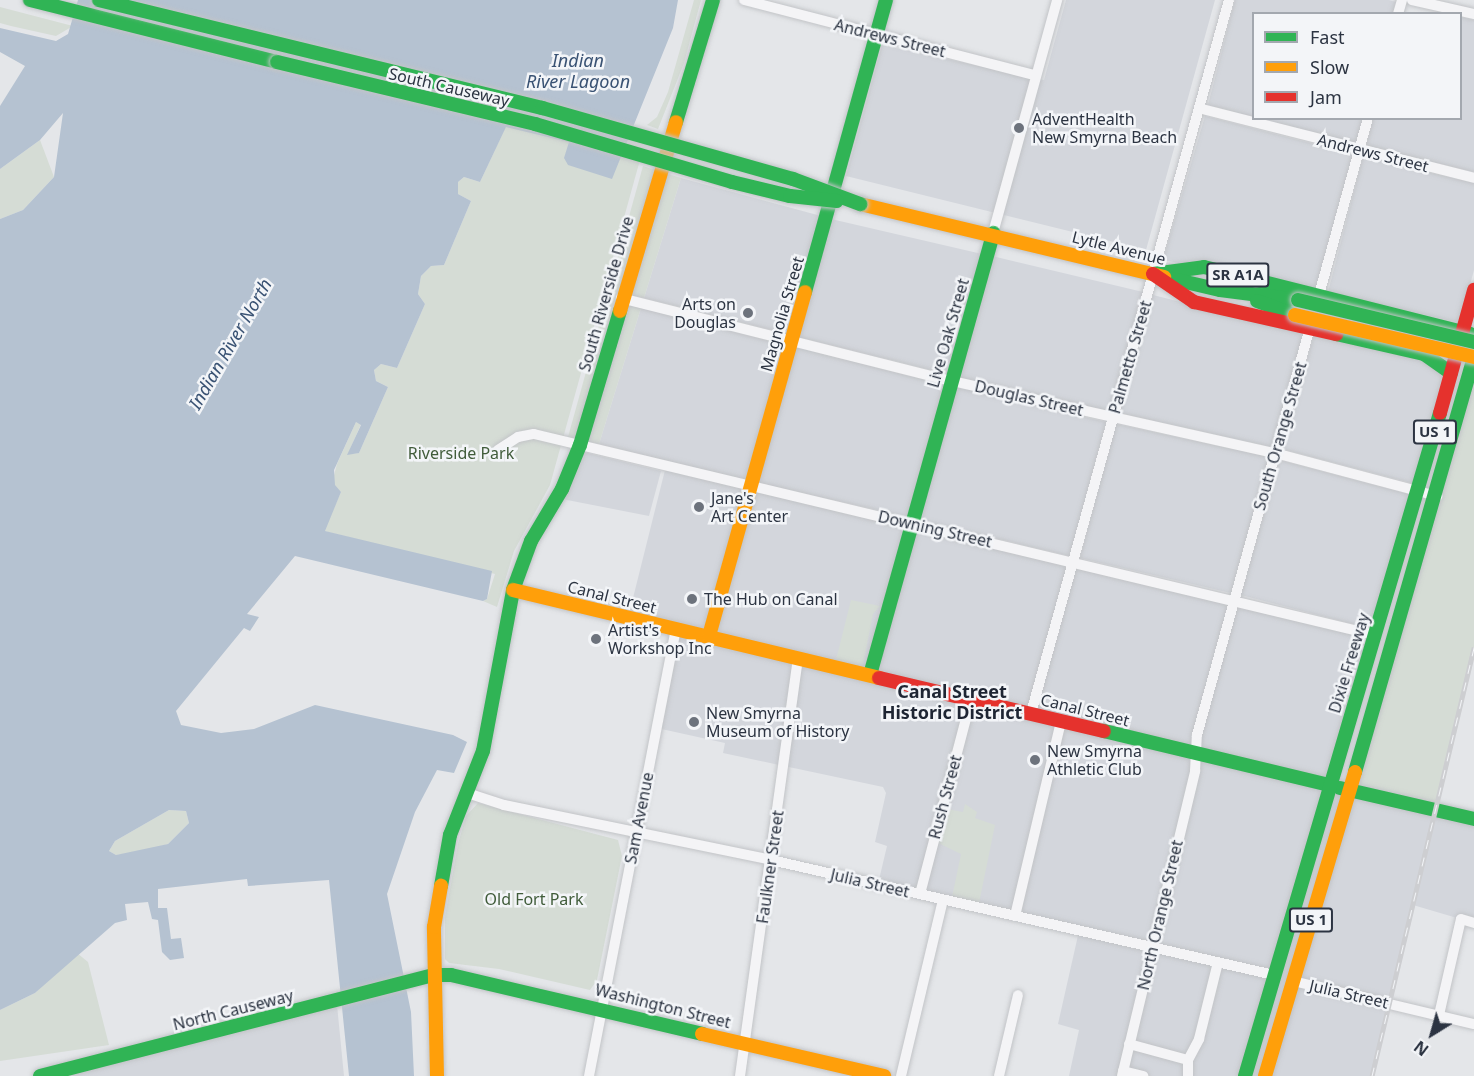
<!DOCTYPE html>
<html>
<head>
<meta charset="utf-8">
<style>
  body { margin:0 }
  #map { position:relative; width:1474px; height:1076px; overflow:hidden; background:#e4e6e9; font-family:"Noto Sans",sans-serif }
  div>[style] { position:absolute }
  .built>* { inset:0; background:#d3d6dc }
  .green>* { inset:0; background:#d5dcd5 }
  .water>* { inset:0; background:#b5c2d1 }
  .roads { filter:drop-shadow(0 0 2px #c2c4c7) drop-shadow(0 0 2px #c2c4c7) }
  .street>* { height:10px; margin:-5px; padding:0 5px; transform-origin:5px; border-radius:5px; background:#f4f4f6 }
  .fast>* { height:14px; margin:-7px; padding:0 7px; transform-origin:7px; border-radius:7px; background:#30b455 }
  .slow>* { height:14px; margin:-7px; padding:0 7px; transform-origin:7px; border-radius:7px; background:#ff9f0a }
  .jam>* { height:14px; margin:-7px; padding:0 7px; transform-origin:7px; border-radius:7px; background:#e5322d }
  .rail>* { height:5px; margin-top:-2.5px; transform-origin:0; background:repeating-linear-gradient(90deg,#f3f5f8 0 9px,#cdced1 0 18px); box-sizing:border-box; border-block:2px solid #cdced1 }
  .bridges { filter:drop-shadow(0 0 2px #c2c4c7) drop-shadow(0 0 2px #c2c4c7) }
  .fast-bridge>* { height:14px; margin:-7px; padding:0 7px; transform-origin:7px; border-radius:7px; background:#30b455 }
  .slow-bridge>* { height:14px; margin:-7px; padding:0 7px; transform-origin:7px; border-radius:7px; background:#ff9f0a }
  .dots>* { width:16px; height:16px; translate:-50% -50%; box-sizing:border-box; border:3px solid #f3f5f8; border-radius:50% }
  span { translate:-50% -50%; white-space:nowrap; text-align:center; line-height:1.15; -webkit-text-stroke:5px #f3f5f8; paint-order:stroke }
  .shield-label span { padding:2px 4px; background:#f3f5f8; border:2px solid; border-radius:4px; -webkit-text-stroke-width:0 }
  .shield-label { font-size:15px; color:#2c3442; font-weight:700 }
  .street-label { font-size:16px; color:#2c3442 }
  .poi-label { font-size:16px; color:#2c3442 }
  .left { translate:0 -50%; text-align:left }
  .right { translate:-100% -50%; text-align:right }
  .park-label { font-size:16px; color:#405c3a }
  .water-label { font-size:18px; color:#395273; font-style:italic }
  .neighbourhood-label { font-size:18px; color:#1e2533; font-weight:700 }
  .legend { position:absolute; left:1252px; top:12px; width:210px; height:108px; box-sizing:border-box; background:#f3f5f8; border:2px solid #a3a8af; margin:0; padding:8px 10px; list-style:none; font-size:18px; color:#2c3442 }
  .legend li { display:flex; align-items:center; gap:12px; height:30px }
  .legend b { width:30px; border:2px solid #a3a8af }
  .north { position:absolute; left:1402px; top:1004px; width:60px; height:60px; -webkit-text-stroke:4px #f3f5f8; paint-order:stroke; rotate:217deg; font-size:16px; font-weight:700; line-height:24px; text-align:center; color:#2c3442 }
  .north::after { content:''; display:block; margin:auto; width:21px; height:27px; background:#2c3442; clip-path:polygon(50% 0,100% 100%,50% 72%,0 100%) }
</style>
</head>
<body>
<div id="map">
  <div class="built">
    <i style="clip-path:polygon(1066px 0,1215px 0,1146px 250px,846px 176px,882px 45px,1044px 80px)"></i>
    <i style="clip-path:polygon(1235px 0,1389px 0,1396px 2px,1393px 13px,1254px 14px,1253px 117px,1208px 105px)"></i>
    <i style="clip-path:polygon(1461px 17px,1474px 20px,1474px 172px,1366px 146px,1373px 119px,1460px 118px)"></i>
    <i style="clip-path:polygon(1205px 116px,1353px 154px,1318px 289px,1163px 260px)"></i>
    <i style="clip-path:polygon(1259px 119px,1363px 119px,1356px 144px)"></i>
    <i style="clip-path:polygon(1363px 157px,1474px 183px,1474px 270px,1460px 323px,1328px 292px)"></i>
    <i style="clip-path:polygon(681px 178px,821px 216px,788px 334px,644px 298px)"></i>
    <i style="clip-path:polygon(831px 219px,982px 254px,948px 374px,798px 337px)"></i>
    <i style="clip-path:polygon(992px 256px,1143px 292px,1109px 411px,958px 377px)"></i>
    <i style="clip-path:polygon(1153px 295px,1304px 333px,1272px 447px,1119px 413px)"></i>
    <i style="clip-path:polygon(641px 308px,785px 345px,748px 481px,599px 444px)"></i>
    <i style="clip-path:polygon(1314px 335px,1418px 358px,1445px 375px,1415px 484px,1282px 449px)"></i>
    <i style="clip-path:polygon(795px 347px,945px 385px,909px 517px,758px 483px)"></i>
    <i style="clip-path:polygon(955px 387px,1106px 422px,1070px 556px,919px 520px)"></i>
    <i style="clip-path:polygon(1116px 424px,1269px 457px,1231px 593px,1080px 558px)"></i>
    <i style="clip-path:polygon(583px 452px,661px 471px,649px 516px,562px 499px)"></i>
    <i style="clip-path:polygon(1279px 460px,1412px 495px,1372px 629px,1241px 595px)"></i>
    <i style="clip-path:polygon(666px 466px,1375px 635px,1329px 785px,1474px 819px,1474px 923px,1413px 905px,1372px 1076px,1069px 1076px,1079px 1030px,1058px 1024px,1079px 931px,878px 884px,887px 846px,875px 842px,886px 793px,883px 787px,723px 753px,725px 743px,657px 728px,676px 630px,628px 618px)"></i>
    <i style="clip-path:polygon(337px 1005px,344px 1076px,63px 1076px)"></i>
  </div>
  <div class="green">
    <i style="clip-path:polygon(694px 0,701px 0,684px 63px,658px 129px,647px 125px,657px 117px,668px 92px)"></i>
    <i style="clip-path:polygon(0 7px,73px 26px,56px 36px,11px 26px,0 23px)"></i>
    <i style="clip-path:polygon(515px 107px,643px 149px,550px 485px,514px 551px,497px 607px,483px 601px,487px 599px,495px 574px,324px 531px,341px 492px,336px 490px,333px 479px,337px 464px,356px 422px,361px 424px,348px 454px,359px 453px,388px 387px,376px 381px,374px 370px,381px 364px,397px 368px,425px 304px,418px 294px,421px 276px,431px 266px,444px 265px,471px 201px,458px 194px,458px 182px,464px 177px,480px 182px)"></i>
    <i style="clip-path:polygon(40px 140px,54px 177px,23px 210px,0 219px,0 169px)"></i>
    <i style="clip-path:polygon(643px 166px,655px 170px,576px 439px,568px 437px)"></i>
    <i style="clip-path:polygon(665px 173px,681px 178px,644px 298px,627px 294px)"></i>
    <i style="clip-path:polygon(624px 304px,641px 308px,599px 444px,586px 441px)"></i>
    <i style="clip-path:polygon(1474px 360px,1474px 647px,1435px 810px,1348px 790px)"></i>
    <i style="clip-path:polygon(851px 600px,880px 606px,873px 614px,863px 664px,856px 667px,835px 664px)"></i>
    <i style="clip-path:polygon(478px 803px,618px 840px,622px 856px,597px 980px,590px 990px,499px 969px,449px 963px,445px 959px,445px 917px,458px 844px,466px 816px)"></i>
    <i style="clip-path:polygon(965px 804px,977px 812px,975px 818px,995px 825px,978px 908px,951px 902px,961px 854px,934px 841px,942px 808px,963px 812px)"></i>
    <i style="clip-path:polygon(169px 810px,186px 811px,189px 823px,168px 844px,138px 853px,116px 855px,109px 851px,115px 841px)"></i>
    <i style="clip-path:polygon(77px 953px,88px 962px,109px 1045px,0 1061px,0 1010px,35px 993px)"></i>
  </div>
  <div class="water">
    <i style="clip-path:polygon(evenodd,78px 0,678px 0,673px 28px,612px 179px,568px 165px,564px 158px,569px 142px,506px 127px,480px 182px,464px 177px,458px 182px,458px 194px,471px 201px,444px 265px,431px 266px,421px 276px,418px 294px,425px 304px,397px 368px,381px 364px,374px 370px,376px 381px,388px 387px,359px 453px,347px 455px,361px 425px,356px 422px,334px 470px,335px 485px,341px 492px,325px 531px,492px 571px,487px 599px,483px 601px,295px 556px,247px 614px,259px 617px,250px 631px,244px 628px,176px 711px,181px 725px,221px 733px,254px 729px,315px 705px,453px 735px,467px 742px,454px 773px,437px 770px,415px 812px,387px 894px,411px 1012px,414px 1076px,349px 1076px,329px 880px,248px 886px,247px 879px,158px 889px,158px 908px,167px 908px,171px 939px,181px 938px,184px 958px,170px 960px,162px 952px,158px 920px,152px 919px,148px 902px,125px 904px,127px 920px,115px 923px,35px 993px,0 1010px,0 219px,23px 210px,54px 177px,63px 113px,40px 140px,0 169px,0 106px,25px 66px,0 52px,0 28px,56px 41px,68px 34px,78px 0,169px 810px,186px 811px,189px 823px,168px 844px,116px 855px,109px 851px,115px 841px,169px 810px)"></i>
  </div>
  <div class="roads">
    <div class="street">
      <i style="left:744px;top:0;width:301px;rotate:14.5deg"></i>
      <i style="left:1412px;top:0;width:64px;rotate:12.7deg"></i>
      <i style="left:1398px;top:14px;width:15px;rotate:-74deg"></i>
      <i style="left:1202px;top:109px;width:281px;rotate:14.2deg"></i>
      <i style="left:993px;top:233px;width:242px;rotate:-74.6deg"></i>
      <i style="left:621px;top:298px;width:341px;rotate:14.1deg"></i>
      <i style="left:952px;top:381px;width:331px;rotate:12.6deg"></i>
      <i style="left:1275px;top:453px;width:168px;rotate:14.9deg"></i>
      <i style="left:498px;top:450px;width:24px;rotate:-33deg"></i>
      <i style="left:518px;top:437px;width:16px;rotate:-11deg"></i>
      <i style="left:534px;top:434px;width:865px;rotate:13.44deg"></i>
      <i style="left:1031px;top:713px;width:740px;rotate:-74.48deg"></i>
      <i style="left:467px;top:793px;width:39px;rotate:18deg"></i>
      <i style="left:504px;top:805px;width:273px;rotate:11.6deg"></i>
      <i style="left:771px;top:860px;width:516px;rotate:12.88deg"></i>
      <i style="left:920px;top:894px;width:201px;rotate:-75.3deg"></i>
      <i style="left:1015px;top:916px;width:200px;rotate:-76.7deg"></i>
      <i style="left:1293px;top:981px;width:186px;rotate:13.4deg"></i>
      <i style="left:1439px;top:1015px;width:98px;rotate:-77.1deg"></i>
      <i style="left:1461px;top:919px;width:14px;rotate:17deg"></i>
      <i style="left:1129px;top:1044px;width:61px;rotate:15.2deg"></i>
      <i style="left:1188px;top:1060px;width:24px;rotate:-62deg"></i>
      <i style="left:1199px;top:1039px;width:79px;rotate:-76.1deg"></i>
      <i style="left:1188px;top:1060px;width:16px;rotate:90deg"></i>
      <i style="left:1123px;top:1071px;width:21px;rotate:14deg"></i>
      <i style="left:589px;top:1076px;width:455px;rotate:-79deg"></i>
      <i style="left:740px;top:1076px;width:422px;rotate:-82.1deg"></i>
      <i style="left:901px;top:1076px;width:181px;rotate:-76.6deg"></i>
      <i style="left:999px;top:1076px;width:83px;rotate:-76.8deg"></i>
      <i style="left:1122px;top:1076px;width:314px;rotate:-76.5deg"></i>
      <i style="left:1195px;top:771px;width:36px;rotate:-87deg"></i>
      <i style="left:1197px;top:735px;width:640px;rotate:-74.51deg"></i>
    </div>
    <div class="fast">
      <i style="left:30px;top:0;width:255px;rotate:14.1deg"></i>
      <i style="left:676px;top:122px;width:127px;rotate:-73.1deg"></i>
      <i style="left:1153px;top:274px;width:51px;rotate:-7.8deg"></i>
      <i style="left:1204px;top:267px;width:275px;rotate:14.1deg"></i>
      <i style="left:1164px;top:277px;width:57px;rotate:13.1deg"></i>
      <i style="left:1220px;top:290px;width:79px;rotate:7.3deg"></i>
      <i style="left:805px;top:292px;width:303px;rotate:-74.5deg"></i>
      <i style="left:1257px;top:301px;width:40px;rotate:20.2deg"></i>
      <i style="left:1336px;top:334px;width:90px;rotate:12.8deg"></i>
      <i style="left:1424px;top:354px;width:33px;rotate:35deg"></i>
      <i style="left:870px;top:675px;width:459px;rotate:-74.4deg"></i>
      <i style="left:1104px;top:731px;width:231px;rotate:13.5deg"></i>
      <i style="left:1355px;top:772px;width:431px;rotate:-74deg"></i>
      <i style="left:1340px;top:788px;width:138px;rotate:13deg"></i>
      <i style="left:441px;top:886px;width:52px;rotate:-80deg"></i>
      <i style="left:450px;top:835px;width:90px;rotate:-68.6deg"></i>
      <i style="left:483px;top:751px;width:164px;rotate:-79.4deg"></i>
      <i style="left:513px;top:590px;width:52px;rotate:-69.8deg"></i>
      <i style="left:531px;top:541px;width:61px;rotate:-59.2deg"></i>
      <i style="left:562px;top:489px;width:48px;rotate:-67.8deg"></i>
      <i style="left:580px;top:445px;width:140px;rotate:-73.4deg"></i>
      <i style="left:40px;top:1076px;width:406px;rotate:-14.4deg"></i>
      <i style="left:433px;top:975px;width:18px"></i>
      <i style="left:451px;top:975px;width:258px;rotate:13.2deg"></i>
      <i style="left:1245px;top:1076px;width:691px;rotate:-73.61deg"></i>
    </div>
    <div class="slow">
      <i style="left:860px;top:204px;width:313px;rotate:13.5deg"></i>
      <i style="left:620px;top:311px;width:197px;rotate:-73.5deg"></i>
      <i style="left:513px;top:590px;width:376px;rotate:13.5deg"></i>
      <i style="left:709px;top:636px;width:357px;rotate:-74.4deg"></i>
      <i style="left:702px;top:1034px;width:187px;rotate:13deg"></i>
      <i style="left:437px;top:1076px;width:149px;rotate:-91.2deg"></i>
      <i style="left:434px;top:927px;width:42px;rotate:-80.3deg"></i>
      <i style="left:1265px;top:1076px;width:317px;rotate:-73.5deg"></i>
    </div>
    <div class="jam">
      <i style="left:1153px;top:274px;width:50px;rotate:34.3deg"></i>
      <i style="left:1194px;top:302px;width:146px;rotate:12.7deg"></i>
      <i style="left:1440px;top:413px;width:128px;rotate:-74.5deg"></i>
      <i style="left:879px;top:678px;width:231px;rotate:13.3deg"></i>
    </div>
  </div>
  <div class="rail">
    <i style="left:1372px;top:1076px;width:441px;rotate:-76.6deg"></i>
  </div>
  <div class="bridges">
    <div class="fast-bridge">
      <i style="left:99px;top:0;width:456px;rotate:13.7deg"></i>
      <i style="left:542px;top:108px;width:261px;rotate:15.8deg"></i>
      <i style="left:793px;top:179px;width:72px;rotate:20.5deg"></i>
      <i style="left:277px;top:62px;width:265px;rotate:13.5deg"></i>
      <i style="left:535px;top:124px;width:205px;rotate:16.4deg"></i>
      <i style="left:732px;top:182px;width:60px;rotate:13.6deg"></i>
      <i style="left:790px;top:196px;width:47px;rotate:6.1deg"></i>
      <i style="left:1298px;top:300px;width:181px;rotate:13.4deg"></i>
    </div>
    <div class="slow-bridge">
      <i style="left:1295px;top:315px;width:184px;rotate:13.2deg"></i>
    </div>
  </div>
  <div class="dots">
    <i style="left:1019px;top:128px;background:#6c727c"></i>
    <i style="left:748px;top:313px;background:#6c727c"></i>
    <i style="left:699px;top:507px;background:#6c727c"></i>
    <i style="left:692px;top:599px;background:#6c727c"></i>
    <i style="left:596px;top:639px;background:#6c727c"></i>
    <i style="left:694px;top:722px;background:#6c727c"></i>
    <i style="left:1035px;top:760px;background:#6c727c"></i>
  </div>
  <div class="shield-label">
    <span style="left:1238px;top:275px">SR A1A</span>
    <span style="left:1435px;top:432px">US 1</span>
    <span style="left:1311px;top:920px">US 1</span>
  </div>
  <div class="street-label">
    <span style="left:890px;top:38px;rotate:14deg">Andrews Street</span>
    <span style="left:449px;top:87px;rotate:13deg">South Causeway</span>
    <span style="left:1373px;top:153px;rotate:14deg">Andrews Street</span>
    <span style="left:1119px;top:248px;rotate:14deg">Lytle Avenue</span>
    <span style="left:606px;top:294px;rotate:-74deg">South Riverside Drive</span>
    <span style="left:782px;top:314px;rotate:-74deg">Magnolia Street</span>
    <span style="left:948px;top:333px;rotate:-74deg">Live Oak Street</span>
    <span style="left:1130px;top:357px;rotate:-74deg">Palmetto Street</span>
    <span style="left:1029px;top:398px;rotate:13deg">Douglas Street</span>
    <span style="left:1280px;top:436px;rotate:-74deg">South Orange Street</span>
    <span style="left:935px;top:529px;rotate:13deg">Downing Street</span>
    <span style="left:612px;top:597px;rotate:14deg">Canal Street</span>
    <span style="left:1349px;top:663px;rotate:-73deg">Dixie Freeway</span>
    <span style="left:1085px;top:710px;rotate:14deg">Canal Street</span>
    <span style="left:945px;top:797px;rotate:-75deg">Rush Street</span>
    <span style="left:639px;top:818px;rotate:-79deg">Sam Avenue</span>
    <span style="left:770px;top:867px;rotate:-82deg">Faulkner Street</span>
    <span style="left:870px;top:883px;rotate:13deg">Julia Street</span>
    <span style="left:1160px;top:915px;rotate:-77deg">North Orange Street</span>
    <span style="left:1349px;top:994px;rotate:13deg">Julia Street</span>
    <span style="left:663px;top:1006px;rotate:14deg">Washington Street</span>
    <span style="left:233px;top:1010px;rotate:-14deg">North Causeway</span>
  </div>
  <div class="poi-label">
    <span class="left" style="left:1032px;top:128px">AdventHealth<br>New Smyrna Beach</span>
    <span class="right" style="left:736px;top:313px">Arts on<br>Douglas</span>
    <span class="left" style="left:711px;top:507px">Jane's<br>Art Center</span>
    <span class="left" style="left:704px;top:599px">The Hub on Canal</span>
    <span class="left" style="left:608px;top:639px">Artist's<br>Workshop Inc</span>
    <span class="left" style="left:706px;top:722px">New Smyrna<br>Museum of History</span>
    <span class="left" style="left:1047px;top:760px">New Smyrna<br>Athletic Club</span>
  </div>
  <div class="park-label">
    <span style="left:461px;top:453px">Riverside Park</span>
    <span style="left:534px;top:899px">Old Fort Park</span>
  </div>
  <div class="water-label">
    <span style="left:578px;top:71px">Indian<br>River Lagoon</span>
    <span style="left:230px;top:344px;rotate:-60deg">Indian River North</span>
  </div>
  <div class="neighbourhood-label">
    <span style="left:952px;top:702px">Canal Street<br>Historic District</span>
  </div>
  <ul class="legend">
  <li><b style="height:8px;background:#30b455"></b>Fast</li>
  <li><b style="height:8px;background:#ff9f0a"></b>Slow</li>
  <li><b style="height:8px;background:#e5322d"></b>Jam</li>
  </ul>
  <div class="north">N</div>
</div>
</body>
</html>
